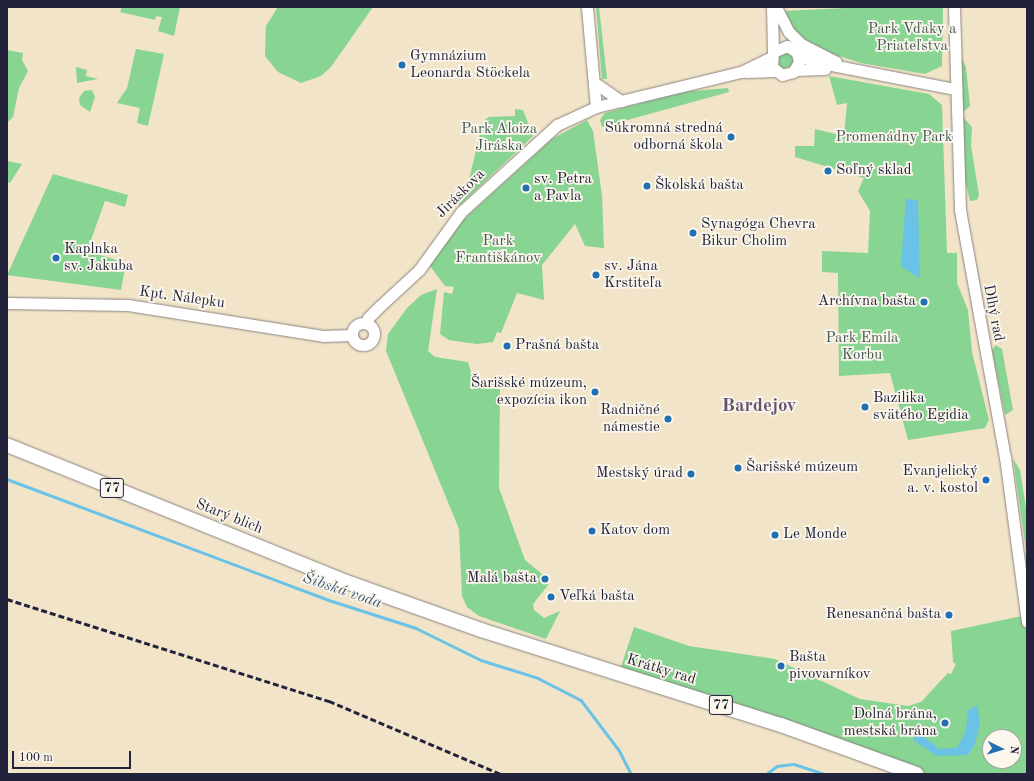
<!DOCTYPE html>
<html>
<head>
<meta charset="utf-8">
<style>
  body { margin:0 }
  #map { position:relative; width:1034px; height:781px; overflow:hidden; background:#f2e4c8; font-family:"Old Standard TT",serif }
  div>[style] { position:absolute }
  .green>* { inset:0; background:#88d492 }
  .round { border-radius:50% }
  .water>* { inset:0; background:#6ac2e7 }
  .stream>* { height:2.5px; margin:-1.25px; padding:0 1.25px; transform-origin:1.25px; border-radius:1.25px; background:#6ac2e7 }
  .roads { filter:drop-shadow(0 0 1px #8a8382) drop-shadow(0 0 1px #8a8382) }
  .minor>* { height:11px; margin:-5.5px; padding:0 5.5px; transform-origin:5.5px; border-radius:5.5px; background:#fff }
  .minor>.ring { margin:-5.5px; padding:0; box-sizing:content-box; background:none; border:11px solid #fff; border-radius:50% }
  .major>* { height:14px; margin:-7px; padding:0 7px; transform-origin:7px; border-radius:7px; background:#fff }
  .rail>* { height:2.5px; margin-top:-1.25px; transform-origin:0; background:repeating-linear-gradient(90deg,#22223b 0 6px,transparent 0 9px) }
  .dots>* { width:11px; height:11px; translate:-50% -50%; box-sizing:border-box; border:2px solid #fbf7ec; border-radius:50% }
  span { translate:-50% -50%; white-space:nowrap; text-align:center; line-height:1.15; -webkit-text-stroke:3.5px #fbf7ec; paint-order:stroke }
  .shield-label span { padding:1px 3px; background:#fbf7ec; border:1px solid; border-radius:3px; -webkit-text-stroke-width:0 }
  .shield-label { font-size:14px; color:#22223b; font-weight:700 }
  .park-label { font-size:15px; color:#415755 }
  .poi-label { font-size:15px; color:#22223b }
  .left { translate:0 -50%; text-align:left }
  .right { translate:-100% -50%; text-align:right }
  .street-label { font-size:15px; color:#22223b }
  .water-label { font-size:16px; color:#3b5a77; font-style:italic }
  .district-label { font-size:19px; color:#645273; font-weight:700 }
  .frame { position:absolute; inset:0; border:8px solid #22223b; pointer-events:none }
  .north { position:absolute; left:982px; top:729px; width:40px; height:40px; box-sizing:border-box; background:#fbf7ec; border:1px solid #a4a2a5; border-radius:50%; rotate:95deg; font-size:11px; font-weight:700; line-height:16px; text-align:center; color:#22223b }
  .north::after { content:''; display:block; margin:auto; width:14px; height:18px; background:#1f6fb2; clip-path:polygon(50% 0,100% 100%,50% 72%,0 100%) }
  .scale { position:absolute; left:12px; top:751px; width:119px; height:18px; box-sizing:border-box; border:2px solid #22223b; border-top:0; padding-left:5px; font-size:12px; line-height:14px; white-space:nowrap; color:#22223b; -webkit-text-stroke:3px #fbf7ec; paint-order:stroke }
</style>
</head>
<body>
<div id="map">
  <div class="green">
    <i style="clip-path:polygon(122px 7px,180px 7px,174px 36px,158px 31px,162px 17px,156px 16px,155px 20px,120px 12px)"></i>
    <i style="clip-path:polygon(278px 7px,373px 7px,331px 67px,321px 76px,301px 83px,278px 72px,265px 56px,266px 26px)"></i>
    <i style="clip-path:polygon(596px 7px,599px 7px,607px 79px,602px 79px)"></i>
    <i style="clip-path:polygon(867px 7px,943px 7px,942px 66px,925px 74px,861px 63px,816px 49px,795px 30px,783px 11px)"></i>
    <i style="clip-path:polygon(136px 49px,164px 54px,148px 126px,137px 123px,140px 108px,117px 103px,127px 88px)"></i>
    <i style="clip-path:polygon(7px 50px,23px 53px,22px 60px,28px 71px,19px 88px,13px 117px,7px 123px)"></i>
    <i class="round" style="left:777px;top:52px;width:16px;height:16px"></i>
    <i style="clip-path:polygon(962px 59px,966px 67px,970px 106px,962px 113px)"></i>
    <i style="clip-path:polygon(76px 67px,87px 70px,86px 76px,98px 79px,77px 83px)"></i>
    <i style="clip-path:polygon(829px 76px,929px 94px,942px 105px,947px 253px,957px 253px,957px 283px,968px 310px,972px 352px,989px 420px,985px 428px,908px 440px,890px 373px,839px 376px,838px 273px,822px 272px,822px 251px,868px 253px,870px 211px,858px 191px,864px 178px,795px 157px,795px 146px,814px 146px,815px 129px,844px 136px,847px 103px,837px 105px)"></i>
    <i style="clip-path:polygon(728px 88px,729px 92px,602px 127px,600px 120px,605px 113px,680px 92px)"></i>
    <i style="clip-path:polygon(92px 90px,95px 97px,90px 112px,80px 105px,79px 98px,84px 91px)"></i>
    <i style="clip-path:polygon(515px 109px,523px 110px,533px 136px,459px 206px,457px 193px,466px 192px,483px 121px,489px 117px,515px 116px)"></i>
    <i style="clip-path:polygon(963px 117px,972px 127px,971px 145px,979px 195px,977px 200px,970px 201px,964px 175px)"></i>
    <i style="clip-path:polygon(587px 120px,593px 131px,602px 196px,604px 248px,585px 246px,575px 224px,542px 265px,544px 300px,517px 293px,501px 333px,497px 332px,493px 342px,477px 344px,449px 340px,440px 334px,444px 292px,452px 294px,454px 287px,445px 286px,430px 266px,449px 233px,552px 139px)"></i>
    <i style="clip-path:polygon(7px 161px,22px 164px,10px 183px,7px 182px)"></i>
    <i style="clip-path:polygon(53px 174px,128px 195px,125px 207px,105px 201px,87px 251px,126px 263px,121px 290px,7px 275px)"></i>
    <i style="clip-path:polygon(437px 289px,428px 351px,435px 357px,468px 362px,473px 379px,500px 386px,499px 488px,525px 560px,542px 574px,542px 584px,549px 584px,533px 604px,534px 610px,544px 618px,560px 611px,546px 639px,479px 616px,467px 607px,462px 596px,459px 529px,386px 351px,388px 334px,407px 308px,421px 295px)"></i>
    <i style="clip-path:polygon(996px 345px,1002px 349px,1013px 410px,1005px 415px,992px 350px)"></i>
    <i style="clip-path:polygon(1013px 459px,1020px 470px,1027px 514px,1027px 557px)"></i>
    <i style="clip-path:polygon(evenodd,1026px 615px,1027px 774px,916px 774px,621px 667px,634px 627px,689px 646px,775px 659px,860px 699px,908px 706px,921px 702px,948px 673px,951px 674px,956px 664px,953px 662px,951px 631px,1026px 615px,990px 737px,1014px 737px,1014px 761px,990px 761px,990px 737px)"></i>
  </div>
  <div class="water">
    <i style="clip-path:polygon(906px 199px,918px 200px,920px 279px,901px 266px)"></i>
    <i style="clip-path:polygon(977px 705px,980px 723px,975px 744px,968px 755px,937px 756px,913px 740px,919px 733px,939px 749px,957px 748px,966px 731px,968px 710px)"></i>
  </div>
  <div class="stream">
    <i style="left:7px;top:479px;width:347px;rotate:20.6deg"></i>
    <i style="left:332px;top:601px;width:88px;rotate:17.8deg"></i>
    <i style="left:416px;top:628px;width:72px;rotate:26.2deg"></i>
    <i style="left:481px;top:660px;width:60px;rotate:17.5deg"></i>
    <i style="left:538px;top:678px;width:48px;rotate:27.1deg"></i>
    <i style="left:581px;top:700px;width:63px;rotate:52.8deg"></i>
    <i style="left:619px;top:750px;width:27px;rotate:63deg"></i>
    <i style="left:766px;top:774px;width:14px;rotate:-36deg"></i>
    <i style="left:777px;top:766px;width:17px;rotate:-7deg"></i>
    <i style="left:794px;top:764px;width:33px;rotate:18deg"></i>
  </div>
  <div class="roads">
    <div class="minor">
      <i style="left:587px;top:7px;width:100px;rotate:84.9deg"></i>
      <i style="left:772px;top:7px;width:45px;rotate:88.7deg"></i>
      <i style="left:776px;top:7px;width:28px;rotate:63deg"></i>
      <i style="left:789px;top:32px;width:17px;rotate:45deg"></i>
      <i style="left:801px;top:44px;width:39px;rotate:27deg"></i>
      <i style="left:954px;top:7px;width:203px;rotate:88.3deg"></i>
      <i style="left:960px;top:210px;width:251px;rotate:79.7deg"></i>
      <i style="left:1005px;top:457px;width:166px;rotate:82.4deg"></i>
      <i style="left:797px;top:53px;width:9px;rotate:77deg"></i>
      <i style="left:799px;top:62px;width:12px;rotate:121deg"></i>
      <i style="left:793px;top:72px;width:11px;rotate:165deg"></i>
      <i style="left:782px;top:75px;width:13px;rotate:-141deg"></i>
      <i style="left:772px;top:67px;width:15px;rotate:-86deg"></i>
      <i style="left:773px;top:52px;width:15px;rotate:-23deg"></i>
      <i style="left:787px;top:46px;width:28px;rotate:32deg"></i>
      <i style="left:811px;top:61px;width:147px;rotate:11deg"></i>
      <i style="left:795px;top:70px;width:30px;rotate:-2deg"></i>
      <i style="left:746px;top:72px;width:29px;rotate:-2deg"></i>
      <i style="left:595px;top:83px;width:32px;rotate:35deg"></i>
      <i style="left:7px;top:303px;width:121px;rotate:0.9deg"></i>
      <i style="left:128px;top:305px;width:197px;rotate:9deg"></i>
      <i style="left:323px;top:336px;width:28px;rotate:-2deg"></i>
      <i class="ring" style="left:352px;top:323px;width:11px;height:11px"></i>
      <i style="left:368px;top:324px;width:6px;rotate:-90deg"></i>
      <i style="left:368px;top:318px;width:17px;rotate:-45deg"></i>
      <i style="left:380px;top:306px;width:53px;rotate:-42.7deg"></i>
      <i style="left:419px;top:270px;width:72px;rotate:-54.1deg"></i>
      <i style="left:461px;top:212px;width:130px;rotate:-42.2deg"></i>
      <i style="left:557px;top:125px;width:43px;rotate:-24.8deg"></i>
      <i style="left:596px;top:107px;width:149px;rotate:-13.6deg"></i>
      <i style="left:741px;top:72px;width:32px;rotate:-26deg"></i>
    </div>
    <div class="major">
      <i style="left:7px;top:445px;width:357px;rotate:22deg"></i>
      <i style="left:338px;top:579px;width:152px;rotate:19.6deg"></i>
      <i style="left:481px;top:630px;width:315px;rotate:17.6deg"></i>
      <i style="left:781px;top:725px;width:144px;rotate:19.9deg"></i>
    </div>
  </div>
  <div class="rail">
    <i style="left:7px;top:599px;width:338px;rotate:17.6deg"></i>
    <i style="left:329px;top:701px;width:187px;rotate:23deg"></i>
  </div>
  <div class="dots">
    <i style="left:402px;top:65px;background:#1f6fb2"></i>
    <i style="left:731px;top:137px;background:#1f6fb2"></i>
    <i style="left:828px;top:171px;background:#1f6fb2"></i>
    <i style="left:647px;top:186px;background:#1f6fb2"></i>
    <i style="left:526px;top:188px;background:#1f6fb2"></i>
    <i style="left:693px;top:233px;background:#1f6fb2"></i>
    <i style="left:56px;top:258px;background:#1f6fb2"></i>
    <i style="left:596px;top:275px;background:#1f6fb2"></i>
    <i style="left:924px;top:302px;background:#1f6fb2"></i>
    <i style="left:507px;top:346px;background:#1f6fb2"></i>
    <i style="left:595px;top:392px;background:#1f6fb2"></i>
    <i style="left:865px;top:407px;background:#1f6fb2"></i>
    <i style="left:668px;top:419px;background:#1f6fb2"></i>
    <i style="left:738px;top:468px;background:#1f6fb2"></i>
    <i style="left:691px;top:474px;background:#1f6fb2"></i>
    <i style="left:986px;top:480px;background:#1f6fb2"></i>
    <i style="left:592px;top:531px;background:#1f6fb2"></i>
    <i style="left:775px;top:535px;background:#1f6fb2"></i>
    <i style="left:545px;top:579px;background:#1f6fb2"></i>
    <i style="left:551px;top:597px;background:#1f6fb2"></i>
    <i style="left:949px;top:615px;background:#1f6fb2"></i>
    <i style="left:781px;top:666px;background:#1f6fb2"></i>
    <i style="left:945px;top:723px;background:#1f6fb2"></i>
  </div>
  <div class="shield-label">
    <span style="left:112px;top:488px">77</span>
    <span style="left:721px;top:705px">77</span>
  </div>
  <div class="park-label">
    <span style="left:912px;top:38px">Park Vďaky a<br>Priateľstva</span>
    <span style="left:499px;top:138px">Park Aloiza<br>Jiráska</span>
    <span style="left:894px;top:138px">Promenádny Park</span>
    <span style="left:498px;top:250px">Park<br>Františkánov</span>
    <span style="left:862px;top:347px">Park Emila<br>Korbu</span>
  </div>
  <div class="poi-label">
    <span class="left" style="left:410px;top:65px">Gymnázium<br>Leonarda Stöckela</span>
    <span class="right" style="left:723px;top:137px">Súkromná stredná<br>odborná škola</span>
    <span class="left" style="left:836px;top:171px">Soľný sklad</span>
    <span class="left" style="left:534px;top:188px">sv. Petra<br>a Pavla</span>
    <span class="left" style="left:655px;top:186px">Školská bašta</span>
    <span class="left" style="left:701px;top:233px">Synagóga Chevra<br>Bikur Cholim</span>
    <span class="left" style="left:64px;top:258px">Kaplnka<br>sv. Jakuba</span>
    <span class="left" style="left:604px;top:275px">sv. Jána<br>Krstiteľa</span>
    <span class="right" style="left:916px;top:302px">Archívna bašta</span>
    <span class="left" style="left:515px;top:346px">Prašná bašta</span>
    <span class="right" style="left:587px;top:392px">Šarišské múzeum,<br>expozícia ikon</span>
    <span class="left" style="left:873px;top:407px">Bazilika<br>svätého Egidia</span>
    <span class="right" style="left:660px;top:419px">Radničné<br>námestie</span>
    <span class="left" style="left:746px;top:468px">Šarišské múzeum</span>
    <span class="right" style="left:978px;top:480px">Evanjelický<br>a. v. kostol</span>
    <span class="right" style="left:683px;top:474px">Mestský úrad</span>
    <span class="left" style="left:600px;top:531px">Katov dom</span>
    <span class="left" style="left:783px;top:535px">Le Monde</span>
    <span class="right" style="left:537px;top:579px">Malá bašta</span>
    <span class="left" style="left:559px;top:597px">Veľká bašta</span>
    <span class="right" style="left:941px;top:615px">Renesančná bašta</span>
    <span class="left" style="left:789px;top:666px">Bašta<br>pivovarníkov</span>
    <span class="right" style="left:937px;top:723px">Dolná brána,<br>mestská brána</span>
  </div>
  <div class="street-label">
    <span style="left:461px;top:194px;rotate:-45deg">Jiráskova</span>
    <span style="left:182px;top:298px;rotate:8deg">Kpt. Nálepku</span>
    <span style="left:993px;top:313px;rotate:79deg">Dlhý rad</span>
    <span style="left:229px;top:517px;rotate:22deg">Starý blich</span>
    <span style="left:661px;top:670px;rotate:17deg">Krátky rad</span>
  </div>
  <div class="water-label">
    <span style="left:342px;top:591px;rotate:19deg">Šibská voda</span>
  </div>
  <div class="district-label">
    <span style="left:759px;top:407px">Bardejov</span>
  </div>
  <div class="frame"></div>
  <div class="north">N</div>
  <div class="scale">100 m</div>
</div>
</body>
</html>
